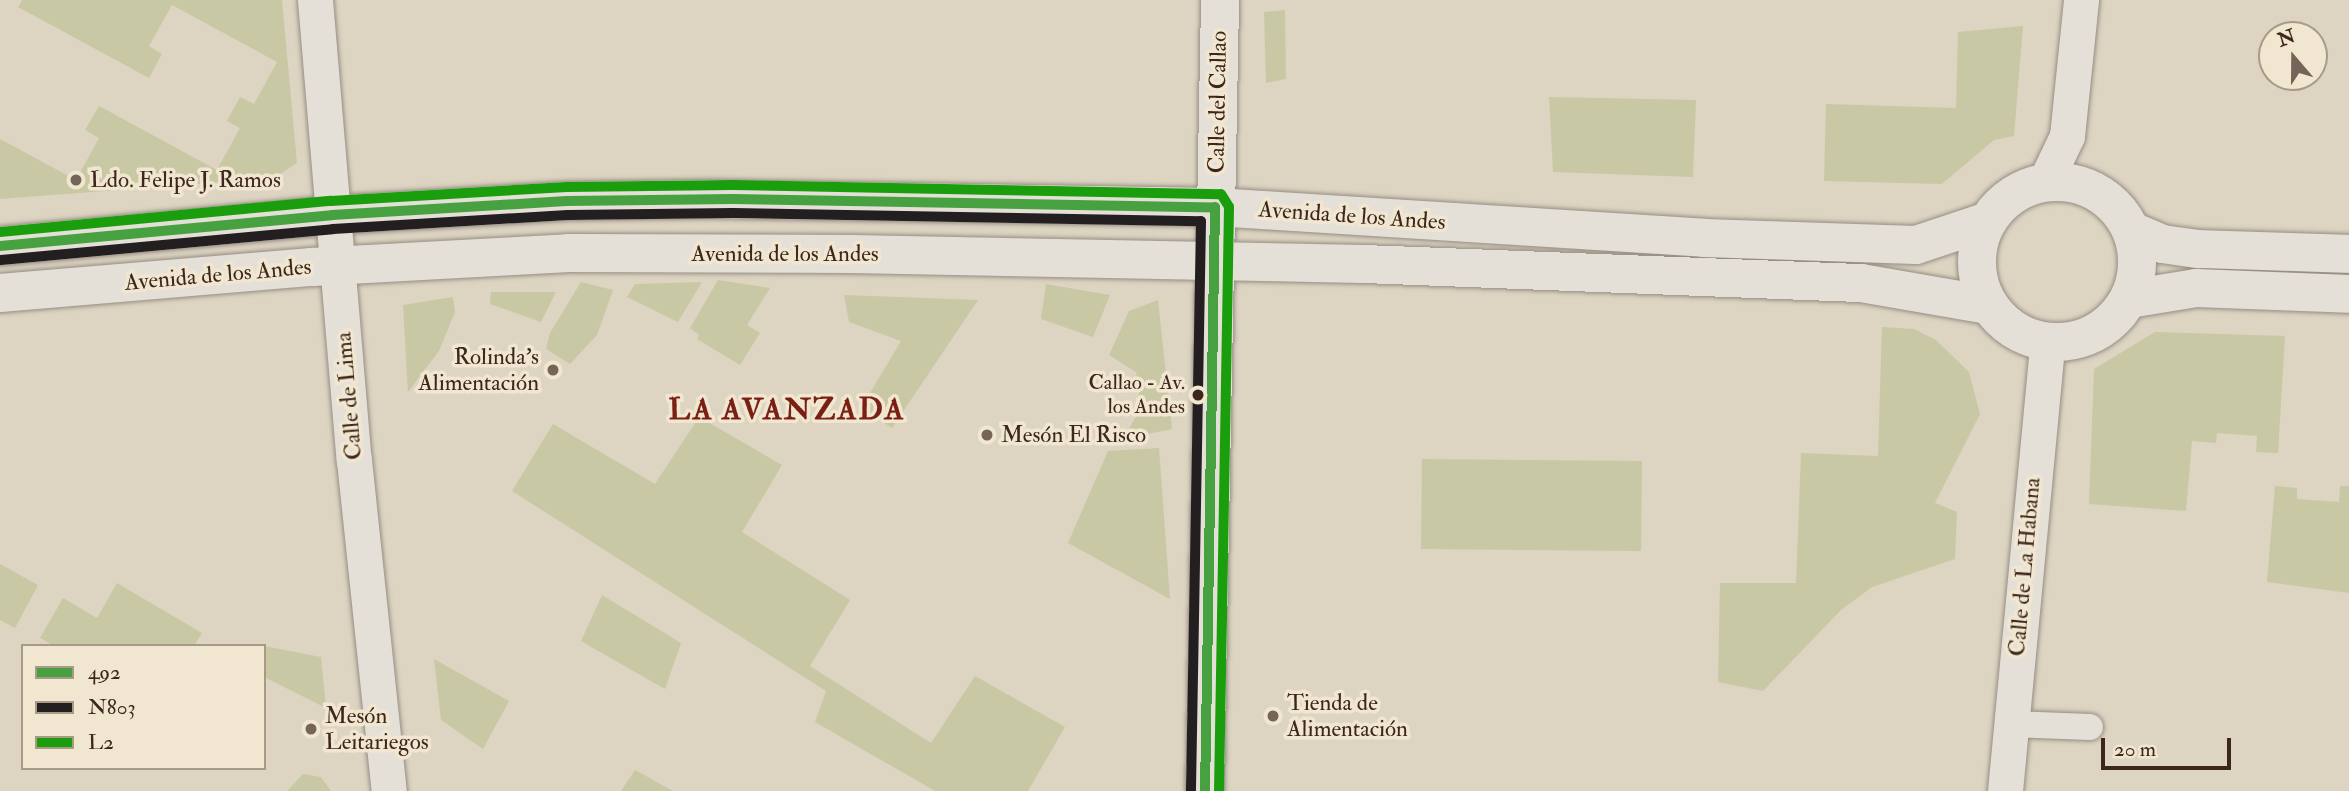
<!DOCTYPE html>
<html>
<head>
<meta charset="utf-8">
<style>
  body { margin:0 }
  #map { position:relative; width:2349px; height:791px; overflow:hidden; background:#ddd4c2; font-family:"IM FELL Double Pica",serif }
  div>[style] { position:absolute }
  .green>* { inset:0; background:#c9c8a4 }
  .roads { filter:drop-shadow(0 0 2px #968e83) drop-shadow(0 0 2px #968e83) }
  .pedestrian>* { height:26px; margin:-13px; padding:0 13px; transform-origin:13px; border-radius:13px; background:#e5e0d7 }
  .minor>* { height:35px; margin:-17.5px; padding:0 17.5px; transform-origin:17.5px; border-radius:17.5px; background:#e5e0d7 }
  .tertiary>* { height:38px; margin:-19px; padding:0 19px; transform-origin:19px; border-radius:19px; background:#e5e0d7 }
  .secondary>* { height:38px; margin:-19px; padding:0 19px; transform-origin:19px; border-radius:19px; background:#e5e0d7 }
  .secondary>.ring { margin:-19px; padding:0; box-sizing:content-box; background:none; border:38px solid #e5e0d7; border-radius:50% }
  .bus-1>* { height:10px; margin:-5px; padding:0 5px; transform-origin:5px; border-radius:5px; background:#48a141 }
  .bus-2>* { height:10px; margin:-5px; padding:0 5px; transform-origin:5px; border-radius:5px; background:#231f20 }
  .bus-3>* { height:10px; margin:-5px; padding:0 5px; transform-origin:5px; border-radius:5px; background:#1b9e0d }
  .dots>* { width:19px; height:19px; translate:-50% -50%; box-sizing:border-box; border:4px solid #f1e6d0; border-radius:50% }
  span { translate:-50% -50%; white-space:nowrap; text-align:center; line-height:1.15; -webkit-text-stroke:7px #f1e6d0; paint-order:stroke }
  .bus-label { font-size:21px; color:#3d271d }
  .right { translate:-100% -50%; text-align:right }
  .street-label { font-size:23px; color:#3d271d }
  .poi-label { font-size:23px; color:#3d271d }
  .left { translate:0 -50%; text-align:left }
  .district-label { font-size:30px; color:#7a1f14; font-weight:700; letter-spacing:2px }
  .legend { position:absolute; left:21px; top:644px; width:245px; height:126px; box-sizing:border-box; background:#f1e6d0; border:2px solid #a99a88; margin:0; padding:9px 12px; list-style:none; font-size:21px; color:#3d271d }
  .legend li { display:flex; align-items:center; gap:14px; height:35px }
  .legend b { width:35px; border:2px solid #a99a88 }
  .north { position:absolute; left:2258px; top:21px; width:70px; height:70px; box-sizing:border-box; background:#f1e6d0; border:2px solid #a99a88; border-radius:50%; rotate:340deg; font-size:19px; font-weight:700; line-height:28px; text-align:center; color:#3d271d }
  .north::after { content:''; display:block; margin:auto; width:24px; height:32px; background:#756457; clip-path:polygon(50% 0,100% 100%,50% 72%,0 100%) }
  .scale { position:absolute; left:2101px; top:738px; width:130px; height:32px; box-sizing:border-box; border:4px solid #3d271d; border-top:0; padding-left:9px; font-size:21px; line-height:24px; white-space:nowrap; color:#3d271d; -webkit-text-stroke:5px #f1e6d0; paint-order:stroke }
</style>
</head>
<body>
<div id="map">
  <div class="green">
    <i style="clip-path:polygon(22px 0,282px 0,297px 163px,274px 178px,0 199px,0 139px,76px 180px,99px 138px,85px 130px,99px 106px,217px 170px,240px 128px,227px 121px,240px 97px,254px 104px,277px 62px,172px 5px,149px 46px,162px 54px,149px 78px,18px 7px)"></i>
    <i style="clip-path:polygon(1285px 10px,1286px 79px,1266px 83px,1264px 12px)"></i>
    <i style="clip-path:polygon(2023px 26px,2014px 136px,1994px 140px,1942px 184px,1824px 181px,1826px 104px,1956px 108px,1958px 32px)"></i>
    <i style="clip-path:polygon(1549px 97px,1696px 100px,1693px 177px,1553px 172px)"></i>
    <i style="clip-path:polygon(718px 280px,770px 288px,747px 325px,760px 333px,740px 365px,697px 339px,699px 335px,690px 328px)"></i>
    <i style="clip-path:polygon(581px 282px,613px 290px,597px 335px,570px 364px,546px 349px,550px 333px)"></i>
    <i style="clip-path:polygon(702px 282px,678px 322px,627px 297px,635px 284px)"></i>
    <i style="clip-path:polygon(1046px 284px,1110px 295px,1093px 337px,1041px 319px)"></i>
    <i style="clip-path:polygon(491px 292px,556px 292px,541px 322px,490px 304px)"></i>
    <i style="clip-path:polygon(844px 295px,978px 300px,892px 428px,861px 408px,901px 341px,849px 322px)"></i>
    <i style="clip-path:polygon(453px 297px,455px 312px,439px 351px,408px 392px,403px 305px)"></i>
    <i style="clip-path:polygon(1158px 300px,1172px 429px,1123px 439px,1141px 408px,1136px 372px,1109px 355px,1129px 311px)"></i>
    <i style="clip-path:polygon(1882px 327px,1914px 329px,1936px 340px,1969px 372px,1980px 414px,1935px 503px,1957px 512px,1955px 559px,1872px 587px,1841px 610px,1763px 691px,1718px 682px,1720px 583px,1796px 583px,1801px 453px,1878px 456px)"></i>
    <i style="clip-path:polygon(2155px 332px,2285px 336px,2278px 453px,2256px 452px,2257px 436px,2217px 433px,2216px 443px,2192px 441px,2186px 511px,2089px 504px,2094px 369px)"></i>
    <i style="clip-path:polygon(699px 417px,782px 465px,742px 532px,850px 600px,810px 666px,931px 743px,975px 676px,1065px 727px,1028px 791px,935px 791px,815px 722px,826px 691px,512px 491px,553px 424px,655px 484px)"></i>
    <i style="clip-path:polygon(1159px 448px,1170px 599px,1068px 543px,1108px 451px)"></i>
    <i style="clip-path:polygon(1422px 459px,1642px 461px,1641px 551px,1421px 549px)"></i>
    <i style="clip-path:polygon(2275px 486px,2297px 488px,2297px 499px,2339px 502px,2340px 486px,2349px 486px,2349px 593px,2267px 582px)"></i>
    <i style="clip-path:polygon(0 564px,38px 585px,15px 628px,0 620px)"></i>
    <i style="clip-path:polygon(117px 583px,202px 633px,194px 646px,54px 646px,40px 638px,63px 598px,97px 618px)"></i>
    <i style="clip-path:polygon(602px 595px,681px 643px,665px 689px,581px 641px)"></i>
    <i style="clip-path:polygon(264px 646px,321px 657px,326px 708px,264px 677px)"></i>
    <i style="clip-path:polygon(434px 659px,509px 701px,483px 749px,441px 720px)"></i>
    <i style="clip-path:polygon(635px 770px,673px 791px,621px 791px)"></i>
    <i style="clip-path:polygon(303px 774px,321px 777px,331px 791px,287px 791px)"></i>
  </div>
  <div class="roads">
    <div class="pedestrian">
      <i style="left:2011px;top:724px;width:79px;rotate:2.2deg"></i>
    </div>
    <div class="minor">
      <i style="left:315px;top:0;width:462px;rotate:85.2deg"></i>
      <i style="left:354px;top:460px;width:333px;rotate:84deg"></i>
      <i style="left:2045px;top:182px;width:51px;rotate:-64.4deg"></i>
      <i style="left:2067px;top:136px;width:137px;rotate:-84.1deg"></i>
      <i style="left:2005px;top:791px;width:450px;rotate:-84.6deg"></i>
    </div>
    <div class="tertiary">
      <i style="left:1205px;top:791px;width:791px;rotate:-88.91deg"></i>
    </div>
    <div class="secondary">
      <i class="ring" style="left:1977px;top:182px;width:122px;height:122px"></i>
      <i style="left:2132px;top:231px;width:33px;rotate:23deg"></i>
      <i style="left:2162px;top:244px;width:37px;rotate:8deg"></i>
      <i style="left:2199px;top:249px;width:150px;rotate:1.9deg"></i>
      <i style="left:0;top:246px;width:333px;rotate:-5.3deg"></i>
      <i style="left:332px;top:215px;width:235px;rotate:-3.4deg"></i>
      <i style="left:567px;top:201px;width:142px;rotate:-0.8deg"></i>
      <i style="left:709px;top:199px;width:506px;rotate:0.91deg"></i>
      <i style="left:1215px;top:207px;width:490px;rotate:3.6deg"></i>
      <i style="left:1704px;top:238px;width:212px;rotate:1.9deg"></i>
      <i style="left:1916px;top:245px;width:76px;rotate:-18.4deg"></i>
      <i style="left:0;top:293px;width:313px;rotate:-4.8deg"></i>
      <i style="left:312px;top:267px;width:257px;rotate:-3.1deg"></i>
      <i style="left:569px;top:253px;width:282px;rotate:0.2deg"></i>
      <i style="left:851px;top:254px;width:513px;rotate:1.12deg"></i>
      <i style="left:1364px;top:264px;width:497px;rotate:2.2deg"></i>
      <i style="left:1861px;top:283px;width:129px;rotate:9.8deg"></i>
      <i style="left:2129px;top:299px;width:68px;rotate:-9.3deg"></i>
      <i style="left:2196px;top:288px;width:153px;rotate:2.2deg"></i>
    </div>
  </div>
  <div class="bus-1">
    <i style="left:0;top:246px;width:333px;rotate:-5.3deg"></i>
    <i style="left:332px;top:215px;width:235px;rotate:-3.4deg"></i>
    <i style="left:567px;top:201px;width:166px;rotate:-0.7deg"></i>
    <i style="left:733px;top:199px;width:482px;rotate:1deg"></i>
    <i style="left:1215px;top:207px;width:584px;rotate:90.98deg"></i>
  </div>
  <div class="bus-2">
    <i style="left:1px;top:260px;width:333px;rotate:-5.3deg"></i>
    <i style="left:333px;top:229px;width:235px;rotate:-3.4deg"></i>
    <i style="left:568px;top:215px;width:165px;rotate:-0.7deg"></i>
    <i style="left:733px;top:213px;width:468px;rotate:1deg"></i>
    <i style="left:1201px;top:221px;width:570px;rotate:91.01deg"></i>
  </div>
  <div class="bus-3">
    <i style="left:0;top:232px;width:332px;rotate:-5.4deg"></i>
    <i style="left:331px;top:201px;width:236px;rotate:-3.4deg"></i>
    <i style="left:567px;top:187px;width:166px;rotate:-0.7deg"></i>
    <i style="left:733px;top:185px;width:488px;rotate:1.1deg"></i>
    <i style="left:1221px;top:194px;width:15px;rotate:58deg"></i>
    <i style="left:1229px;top:207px;width:584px;rotate:90.98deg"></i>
  </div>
  <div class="dots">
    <i style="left:76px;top:180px;background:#756457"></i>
    <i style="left:553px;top:370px;background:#756457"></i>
    <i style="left:1198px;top:395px;background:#3d271d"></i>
    <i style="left:987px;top:435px;background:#756457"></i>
    <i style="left:1273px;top:716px;background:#756457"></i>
    <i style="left:311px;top:729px;background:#756457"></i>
  </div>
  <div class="bus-label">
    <span class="right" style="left:1185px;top:395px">Callao - Av.<br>los Andes</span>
  </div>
  <div class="street-label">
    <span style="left:1218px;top:102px;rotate:-89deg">Calle del Callao</span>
    <span style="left:1352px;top:216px;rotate:4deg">Avenida de los Andes</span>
    <span style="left:785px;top:254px">Avenida de los Andes</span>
    <span style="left:218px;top:275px;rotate:-5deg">Avenida de los Andes</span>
    <span style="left:349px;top:396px;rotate:-95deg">Calle de Lima</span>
    <span style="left:2025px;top:567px;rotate:-85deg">Calle de La Habana</span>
  </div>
  <div class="poi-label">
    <span class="left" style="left:90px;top:180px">Ldo. Felipe J. Ramos</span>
    <span class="right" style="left:539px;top:370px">Rolinda's<br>Alimentación</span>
    <span class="left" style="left:1001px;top:435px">Mesón El Risco</span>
    <span class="left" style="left:1287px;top:716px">Tienda de<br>Alimentación</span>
    <span class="left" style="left:325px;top:729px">Mesón<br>Leitariegos</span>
  </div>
  <div class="district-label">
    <span style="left:787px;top:410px">LA AVANZADA</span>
  </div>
  <ul class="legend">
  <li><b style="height:9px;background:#48a141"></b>492</li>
  <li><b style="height:9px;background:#231f20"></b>N803</li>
  <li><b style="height:9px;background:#1b9e0d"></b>L2</li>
  </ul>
  <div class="north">N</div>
  <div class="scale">20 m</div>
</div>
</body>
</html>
